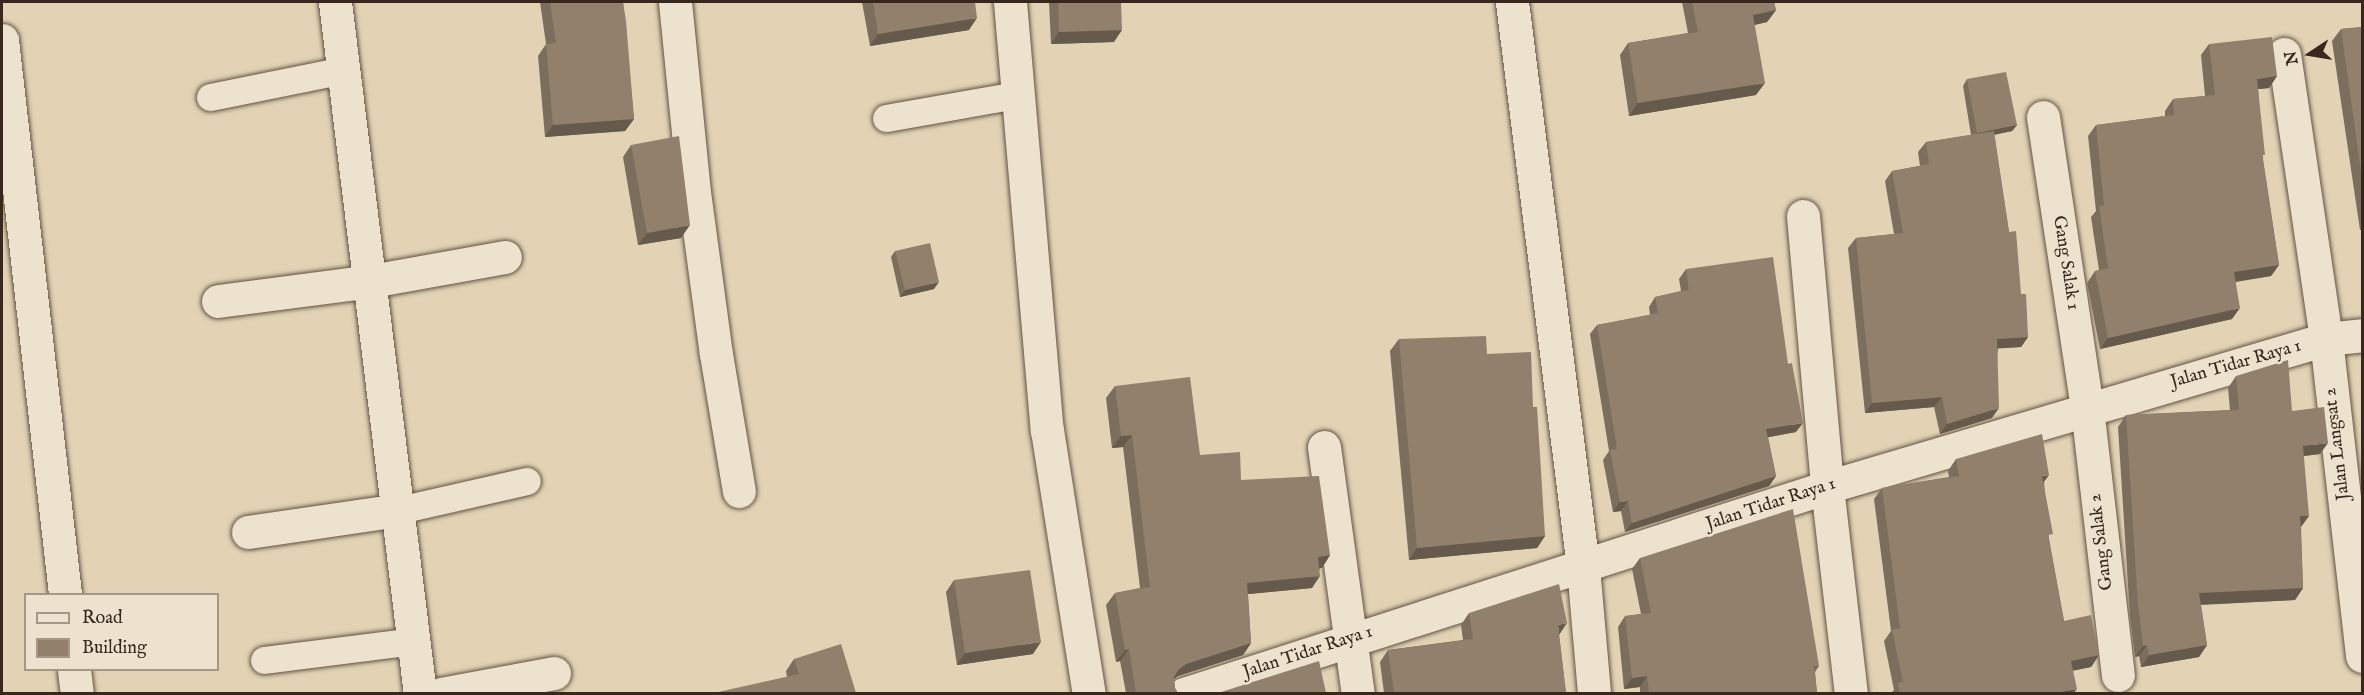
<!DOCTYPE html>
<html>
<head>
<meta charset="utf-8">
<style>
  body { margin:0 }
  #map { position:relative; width:2364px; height:695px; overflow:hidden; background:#e1d3b4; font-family:"IM FELL English",serif }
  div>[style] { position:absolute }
  .roads { filter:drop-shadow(0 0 2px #625244) drop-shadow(0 0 2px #625244) }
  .service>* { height:27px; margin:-13.5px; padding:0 13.5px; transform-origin:13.5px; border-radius:13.5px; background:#ece2ce }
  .minor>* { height:33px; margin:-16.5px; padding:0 16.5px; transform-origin:16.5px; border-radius:16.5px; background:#ece2ce }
  .wall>* { inset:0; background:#7c6e5d }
  .shaded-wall>* { inset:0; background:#655a4c }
  .building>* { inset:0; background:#90806c }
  span { translate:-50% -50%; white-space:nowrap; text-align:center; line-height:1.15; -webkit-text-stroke:5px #ece2ce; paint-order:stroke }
  .street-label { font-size:18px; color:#38271f }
  .frame { position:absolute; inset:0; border:3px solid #38271f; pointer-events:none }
  .legend { position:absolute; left:24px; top:593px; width:195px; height:78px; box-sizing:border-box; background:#ece2ce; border:2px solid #a49788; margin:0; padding:8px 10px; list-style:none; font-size:18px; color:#38271f }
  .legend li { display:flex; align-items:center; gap:12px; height:30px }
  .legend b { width:30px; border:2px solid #a49788 }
  .north { position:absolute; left:2280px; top:24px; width:60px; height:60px; -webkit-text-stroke:4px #ece2ce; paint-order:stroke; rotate:258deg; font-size:16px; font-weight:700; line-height:24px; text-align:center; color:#38271f }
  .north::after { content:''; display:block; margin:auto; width:21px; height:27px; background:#38271f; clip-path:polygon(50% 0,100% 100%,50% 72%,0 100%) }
</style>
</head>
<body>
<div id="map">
  <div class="roads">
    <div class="service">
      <i style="left:210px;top:97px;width:137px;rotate:-11.4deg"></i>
      <i style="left:886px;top:118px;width:133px;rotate:-10deg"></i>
      <i style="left:399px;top:510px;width:131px;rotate:-12.8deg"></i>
      <i style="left:264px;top:660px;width:151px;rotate:-7.2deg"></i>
    </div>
    <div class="minor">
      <i style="left:335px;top:2px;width:697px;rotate:83deg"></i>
      <i style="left:675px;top:2px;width:191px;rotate:84.3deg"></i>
      <i style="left:694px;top:192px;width:163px;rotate:82.3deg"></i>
      <i style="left:716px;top:354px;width:139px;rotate:80.5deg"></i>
      <i style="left:1010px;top:2px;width:430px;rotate:85.1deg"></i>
      <i style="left:1047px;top:430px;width:267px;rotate:81deg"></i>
      <i style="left:1512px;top:2px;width:569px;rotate:82.84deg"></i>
      <i style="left:1583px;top:567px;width:127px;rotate:85deg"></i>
      <i style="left:2px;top:40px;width:558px;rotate:83.51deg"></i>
      <i style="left:2284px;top:54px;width:288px;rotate:81.6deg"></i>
      <i style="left:2326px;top:339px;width:319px;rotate:83.5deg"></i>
      <i style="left:2043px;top:117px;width:294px;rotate:81.4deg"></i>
      <i style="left:2087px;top:408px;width:269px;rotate:83.4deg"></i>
      <i style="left:1803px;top:216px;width:272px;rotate:84.9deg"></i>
      <i style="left:1827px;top:487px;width:208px;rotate:83.4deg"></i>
      <i style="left:218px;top:301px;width:154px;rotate:-7.4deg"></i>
      <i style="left:371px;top:281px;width:136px;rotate:-10.2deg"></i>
      <i style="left:1324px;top:447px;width:249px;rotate:82.2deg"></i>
      <i style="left:248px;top:532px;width:153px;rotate:-8.3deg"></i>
      <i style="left:74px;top:670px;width:24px;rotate:83deg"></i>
      <i style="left:441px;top:694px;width:115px;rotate:-10.5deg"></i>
      <i style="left:1184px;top:694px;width:675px;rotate:-17.84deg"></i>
      <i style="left:1827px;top:487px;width:520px;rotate:-16.52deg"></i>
      <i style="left:2326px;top:339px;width:36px;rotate:-6deg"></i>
    </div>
  </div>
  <div class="wall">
    <i style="clip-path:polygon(540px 2px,623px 2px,634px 119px,625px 131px,545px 137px,538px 56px,546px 44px)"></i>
    <i style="clip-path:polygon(862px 2px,975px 2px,969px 30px,870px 46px)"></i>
    <i style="clip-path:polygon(1049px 2px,1121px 2px,1114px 42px,1051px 44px)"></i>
    <i style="clip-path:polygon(1682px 2px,1774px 2px,1776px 10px,1767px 22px,1755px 25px,1756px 95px,1629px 116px,1620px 55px,1628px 43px,1688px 33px)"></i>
    <i style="clip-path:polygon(2362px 27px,2362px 230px,2360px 230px,2332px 41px,2341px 29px)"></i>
    <i style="clip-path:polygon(2209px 44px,2277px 76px,2269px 88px,2258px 89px,2263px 159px,2279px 265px,2271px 276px,2236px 282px,2232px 319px,2100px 349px,2087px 283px,2095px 271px,2099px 270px,2091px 217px,2096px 211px,2088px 136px,2096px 125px,2165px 116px,2165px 111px,2173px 99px,2205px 96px,2201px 55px)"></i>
    <i style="clip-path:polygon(1967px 79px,2017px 125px,2012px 131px,1994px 135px,2009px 232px,2028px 337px,2021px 347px,1998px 348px,1992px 418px,1940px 434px,1934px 407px,1865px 413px,1848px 248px,1856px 238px,1894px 234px,1885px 181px,1892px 171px,1920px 166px,1918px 152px,1926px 142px,1971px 135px,1963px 86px)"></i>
    <i style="clip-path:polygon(631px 145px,681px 238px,638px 245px,623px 157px)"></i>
    <i style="clip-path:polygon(895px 251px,934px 289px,900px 297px,891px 257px)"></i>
    <i style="clip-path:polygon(1686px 269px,1796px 432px,1768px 437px,1776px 476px,1769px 486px,1625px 532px,1621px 511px,1613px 512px,1603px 460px,1609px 451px,1590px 334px,1597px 325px,1650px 315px,1649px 307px,1655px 297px,1681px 291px,1679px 279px)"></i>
    <i style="clip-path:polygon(1399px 339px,1487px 354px,1545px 536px,1537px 548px,1409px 560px,1390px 351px)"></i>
    <i style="clip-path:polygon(2236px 376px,2292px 411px,2320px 454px,2304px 456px,2301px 527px,2303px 588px,2295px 600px,2201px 605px,2207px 645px,2199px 657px,2141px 667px,2139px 656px,2135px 657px,2130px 617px,2118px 427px,2126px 415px,2230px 410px,2228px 388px)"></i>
    <i style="clip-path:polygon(1115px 386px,1200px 455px,1241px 480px,1330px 555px,1322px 568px,1320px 568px,1312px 588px,1248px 594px,1251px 643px,1243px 655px,1178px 676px,1174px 679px,1175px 688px,1178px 693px,1126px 693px,1120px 661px,1116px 662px,1106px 605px,1115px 593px,1140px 588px,1123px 447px,1112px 448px,1106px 398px)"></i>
    <i style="clip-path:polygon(1956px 459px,2044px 482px,2049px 539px,2064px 621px,2099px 655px,2091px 667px,2073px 670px,2074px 693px,1891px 693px,1894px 690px,1884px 641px,1891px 631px,1874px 499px,1882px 488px,1949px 477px,1948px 471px)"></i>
    <i style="clip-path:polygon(1640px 558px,1819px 666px,1815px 672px,1817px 693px,1640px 693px,1640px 687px,1624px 689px,1618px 627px,1625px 616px,1641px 614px,1632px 569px)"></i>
    <i style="clip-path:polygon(954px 580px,1033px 654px,957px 665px,946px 592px)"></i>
    <i style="clip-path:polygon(1469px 613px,1559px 635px,1566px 693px,1384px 693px,1380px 662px,1388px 650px,1463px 640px,1461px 625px)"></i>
    <i style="clip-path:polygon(794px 659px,856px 693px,787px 677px,786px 671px)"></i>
  </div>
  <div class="shaded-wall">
    <i style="clip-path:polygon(1776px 10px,1767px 22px,1744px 27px,1753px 15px)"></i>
    <i style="clip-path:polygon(977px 18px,969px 30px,870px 46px,878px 34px)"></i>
    <i style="clip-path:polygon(1122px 30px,1114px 42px,1051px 44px,1059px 32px)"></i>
    <i style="clip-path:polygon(2277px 76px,2269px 88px,2249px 90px,2257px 79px)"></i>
    <i style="clip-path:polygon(1765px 83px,1756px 95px,1629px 116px,1638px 103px)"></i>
    <i style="clip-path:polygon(634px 119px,625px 131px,545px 137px,553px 125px)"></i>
    <i style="clip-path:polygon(2017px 125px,2012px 131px,1972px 139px,1977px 133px)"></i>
    <i style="clip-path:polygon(690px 225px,681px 238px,638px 245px,647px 233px)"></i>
    <i style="clip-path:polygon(2279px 265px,2271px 276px,2226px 283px,2234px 272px)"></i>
    <i style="clip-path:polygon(939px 282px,934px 289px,900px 297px,905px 290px)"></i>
    <i style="clip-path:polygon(2240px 308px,2232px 319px,2100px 349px,2108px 338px)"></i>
    <i style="clip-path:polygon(2028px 337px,2021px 347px,1990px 349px,1997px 339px)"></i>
    <i style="clip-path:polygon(1942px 397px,1934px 407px,1865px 413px,1872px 403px)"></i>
    <i style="clip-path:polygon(1999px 408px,1992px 418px,1940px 434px,1947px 424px)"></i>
    <i style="clip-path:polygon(1803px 423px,1796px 432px,1759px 439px,1766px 429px)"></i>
    <i style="clip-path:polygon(1132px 435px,1123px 447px,1112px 448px,1121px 436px)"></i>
    <i style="clip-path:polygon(2328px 443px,2320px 454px,2295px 457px,2303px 446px)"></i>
    <i style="clip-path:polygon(2049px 475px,2041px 486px,2042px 476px)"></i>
    <i style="clip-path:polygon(1776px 476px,1769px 486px,1625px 532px,1632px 523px)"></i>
    <i style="clip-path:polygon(1628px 501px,1621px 511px,1613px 512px,1620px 502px)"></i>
    <i style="clip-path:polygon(2300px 516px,2309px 516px,2301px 527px)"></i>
    <i style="clip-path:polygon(1545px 536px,1537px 548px,1409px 560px,1417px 548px)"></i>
    <i style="clip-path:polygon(1330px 555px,1322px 568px,1310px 569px,1318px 557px)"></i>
    <i style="clip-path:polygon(1320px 576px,1312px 588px,1238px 595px,1247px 583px)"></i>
    <i style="clip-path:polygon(2303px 588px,2295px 600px,2191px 605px,2199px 593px)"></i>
    <i style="clip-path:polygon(1567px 623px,1559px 635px,1558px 625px)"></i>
    <i style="clip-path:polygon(1041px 642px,1033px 654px,957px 665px,965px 653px)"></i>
    <i style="clip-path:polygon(1251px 643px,1243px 655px,1178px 676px,1170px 682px,1178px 670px,1186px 664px)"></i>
    <i style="clip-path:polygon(2147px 645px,2139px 656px,2135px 657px,2143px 646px)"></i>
    <i style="clip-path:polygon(2207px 645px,2199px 657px,2141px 667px,2149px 655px)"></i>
    <i style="clip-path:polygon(1129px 649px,1120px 661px,1116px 662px,1125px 650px)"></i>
    <i style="clip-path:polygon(2099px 655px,2091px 667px,2063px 673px,2071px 661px)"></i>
    <i style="clip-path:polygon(1647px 676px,1640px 687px,1624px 689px,1632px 678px)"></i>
    <i style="clip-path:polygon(2077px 689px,2074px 693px,2056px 693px)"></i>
  </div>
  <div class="building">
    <i style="clip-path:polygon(550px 2px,623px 2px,626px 21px,634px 119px,553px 125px,546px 44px,556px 43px)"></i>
    <i style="clip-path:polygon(873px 2px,975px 2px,977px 18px,878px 34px)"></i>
    <i style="clip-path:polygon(1058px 2px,1121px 2px,1122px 30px,1059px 32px)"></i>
    <i style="clip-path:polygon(1692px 2px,1774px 2px,1776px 10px,1753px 15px,1765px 83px,1638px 103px,1628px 43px,1698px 32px)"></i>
    <i style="clip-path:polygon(2362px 27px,2362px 179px,2341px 29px)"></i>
    <i style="clip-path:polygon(2272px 37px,2277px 76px,2257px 79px,2265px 155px,2262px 155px,2279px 265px,2234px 272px,2240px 308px,2108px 338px,2095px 271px,2108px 268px,2099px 206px,2104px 205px,2096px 125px,2174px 115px,2173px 99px,2215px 95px,2209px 44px)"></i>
    <i style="clip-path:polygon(2006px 72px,2017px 125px,1977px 133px,1967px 79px)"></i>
    <i style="clip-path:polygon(1994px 131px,2009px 232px,2016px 231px,2021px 294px,2026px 294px,2028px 337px,1997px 339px,1999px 408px,1947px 424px,1942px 397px,1872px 403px,1856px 238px,1903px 233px,1892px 171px,1929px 164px,1926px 142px)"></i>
    <i style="clip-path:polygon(679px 136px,690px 225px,647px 233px,631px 145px)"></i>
    <i style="clip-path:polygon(930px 243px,939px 282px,905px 290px,895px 251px)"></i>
    <i style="clip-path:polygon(1773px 257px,1788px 364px,1792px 363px,1803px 423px,1766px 429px,1776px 476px,1632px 523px,1628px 501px,1620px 502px,1610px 450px,1617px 449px,1597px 325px,1658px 313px,1655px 297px,1689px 290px,1686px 269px)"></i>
    <i style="clip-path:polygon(1486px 336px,1487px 354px,1531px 352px,1533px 407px,1537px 407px,1545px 536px,1417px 548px,1399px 339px)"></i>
    <i style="clip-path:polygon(2288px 360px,2292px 411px,2324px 407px,2328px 443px,2303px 446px,2309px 516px,2300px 516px,2303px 588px,2199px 593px,2207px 645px,2149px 655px,2147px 645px,2143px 646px,2138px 605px,2126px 415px,2239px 410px,2236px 376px)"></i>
    <i style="clip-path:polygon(1190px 377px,1200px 455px,1240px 452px,1241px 480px,1319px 476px,1330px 555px,1318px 557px,1320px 576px,1247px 583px,1251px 643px,1186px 664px,1178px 670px,1174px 677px,1175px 688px,1178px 693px,1136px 693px,1129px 649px,1125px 650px,1115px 593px,1150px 587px,1132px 435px,1121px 436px,1115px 386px)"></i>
    <i style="clip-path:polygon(2042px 434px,2049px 475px,2042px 476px,2053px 534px,2048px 535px,2064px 621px,2091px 615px,2099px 655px,2071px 661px,2077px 689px,2056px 693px,1900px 693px,1898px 683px,1903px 682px,1892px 630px,1900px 628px,1882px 488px,1959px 476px,1956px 459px)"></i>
    <i style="clip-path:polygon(1793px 509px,1819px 666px,1814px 666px,1817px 693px,1649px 693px,1647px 676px,1632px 678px,1625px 616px,1651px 613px,1640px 558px)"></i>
    <i style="clip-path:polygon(1030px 570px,1041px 642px,965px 653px,954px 580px)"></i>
    <i style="clip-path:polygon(1559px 584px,1567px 623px,1558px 625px,1566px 693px,1394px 693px,1388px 650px,1473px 639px,1469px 613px)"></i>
    <i style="clip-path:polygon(841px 644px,856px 693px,714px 693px,799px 674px,794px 659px)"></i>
    <i style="clip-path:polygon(1319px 661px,1326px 693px,1218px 693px)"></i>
  </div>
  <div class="street-label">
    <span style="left:2065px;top:263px;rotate:81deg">Gang Salak 1</span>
    <span style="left:2236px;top:365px;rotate:-16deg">Jalan Tidar Raya 1</span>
    <span style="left:2338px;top:444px;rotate:-97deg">Jalan Langsat 2</span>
    <span style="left:1771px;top:505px;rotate:-18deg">Jalan Tidar Raya 1</span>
    <span style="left:2102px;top:542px;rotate:-97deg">Gang Salak 2</span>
    <span style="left:1308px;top:653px;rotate:-18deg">Jalan Tidar Raya 1</span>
  </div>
  <div class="frame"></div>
  <ul class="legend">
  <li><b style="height:8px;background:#ece2ce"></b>Road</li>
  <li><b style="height:16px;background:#90806c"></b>Building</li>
  </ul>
  <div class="north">N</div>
</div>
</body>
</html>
